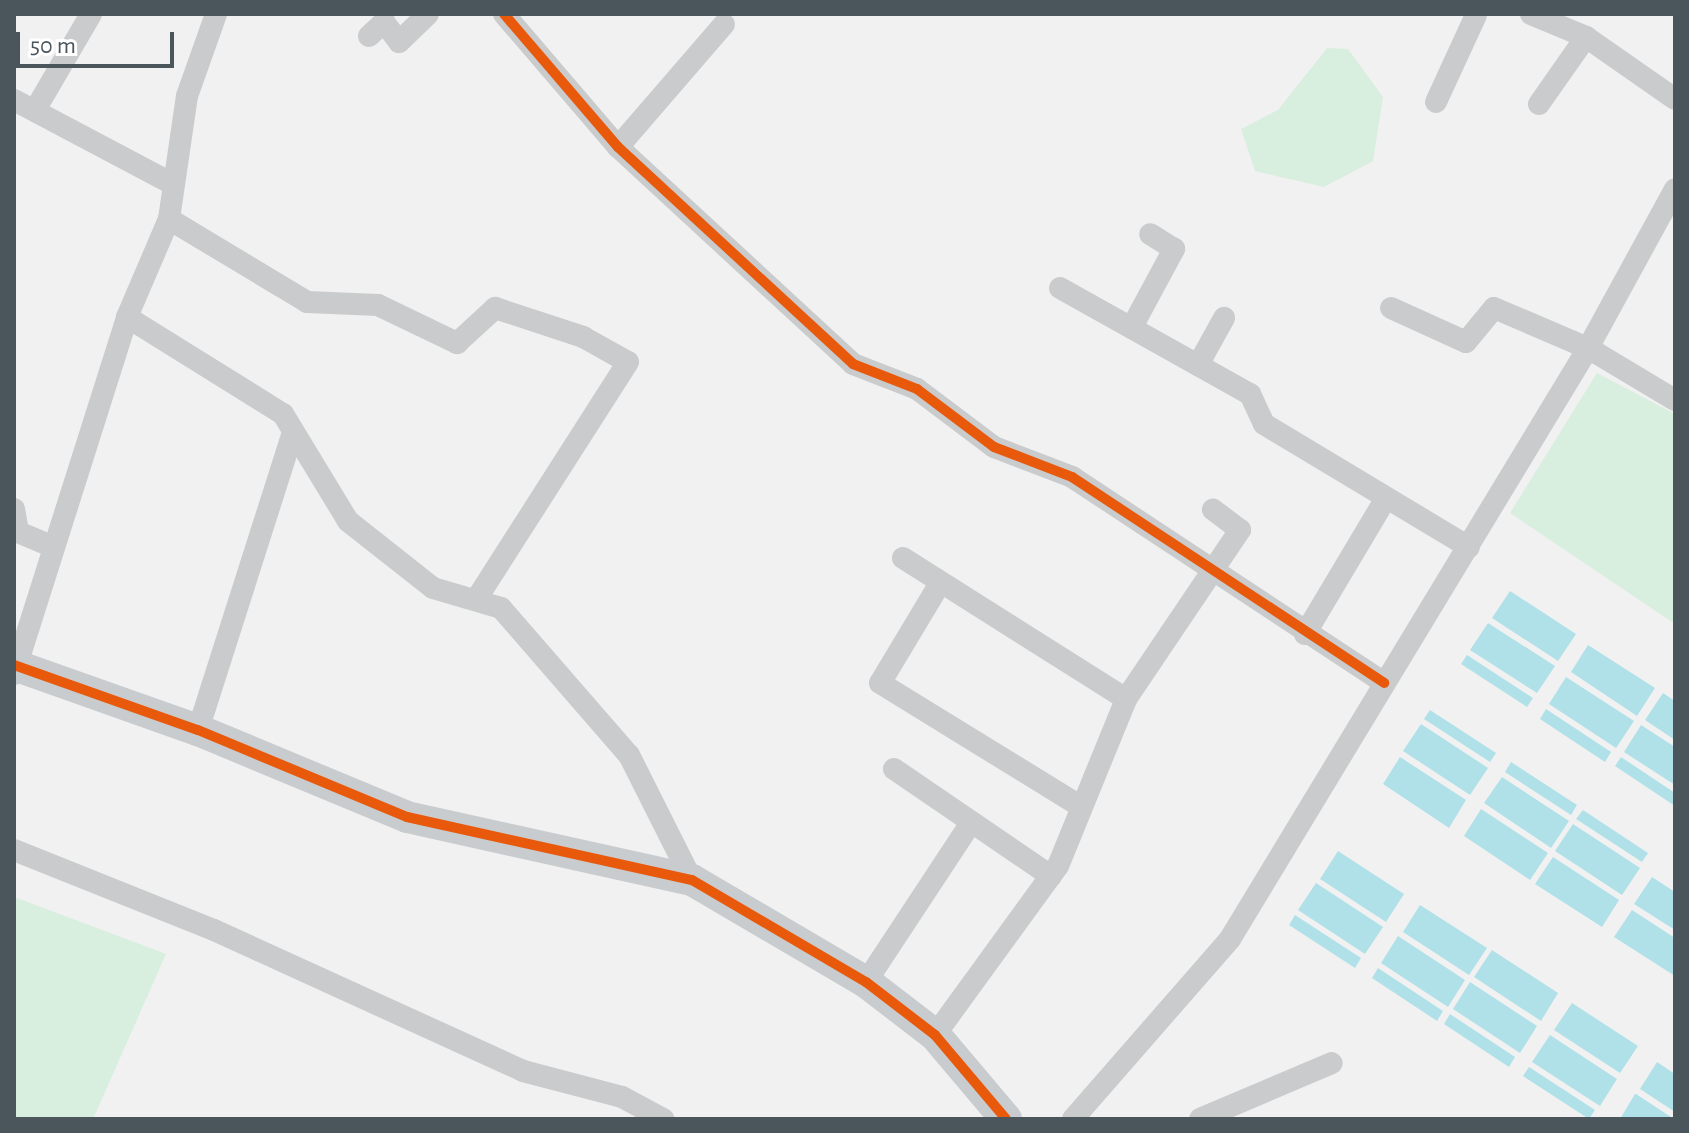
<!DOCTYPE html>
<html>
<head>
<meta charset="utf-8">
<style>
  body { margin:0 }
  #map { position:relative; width:1689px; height:1133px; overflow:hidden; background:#f1f1f1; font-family:"Alegreya Sans",sans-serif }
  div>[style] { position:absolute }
  .green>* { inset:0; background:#d8eedf }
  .water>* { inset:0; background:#b0e1e9 }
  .street>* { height:22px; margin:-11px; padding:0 11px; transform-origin:11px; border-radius:11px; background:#c9cbcc }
  .secondary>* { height:32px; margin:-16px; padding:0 16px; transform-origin:16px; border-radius:16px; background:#c9ccce }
  .cycleway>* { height:10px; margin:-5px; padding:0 5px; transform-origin:5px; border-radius:5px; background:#e8590c }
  span { translate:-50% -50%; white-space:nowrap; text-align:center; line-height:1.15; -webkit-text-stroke:7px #fff; paint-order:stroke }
  .frame { position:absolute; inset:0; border:16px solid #4a555c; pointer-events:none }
  .scale { position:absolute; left:16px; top:32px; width:158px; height:36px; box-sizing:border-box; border:4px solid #4a555c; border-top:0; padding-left:10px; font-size:24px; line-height:28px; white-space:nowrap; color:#4a555c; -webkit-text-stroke:6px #fff; paint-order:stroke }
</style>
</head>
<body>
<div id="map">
  <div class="green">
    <i style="clip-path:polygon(1327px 48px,1348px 49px,1383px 97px,1373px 161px,1324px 187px,1255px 171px,1241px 129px,1278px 110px)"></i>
    <i style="clip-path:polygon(1597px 373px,1675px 414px,1675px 624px,1510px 513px)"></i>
    <i style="clip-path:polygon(14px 897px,166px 954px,93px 1119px,14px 1119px)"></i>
  </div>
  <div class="water">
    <i style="clip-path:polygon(1510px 591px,1576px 634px,1558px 661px,1492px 618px)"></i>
    <i style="clip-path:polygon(1488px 623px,1555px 666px,1537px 693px,1470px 650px)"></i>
    <i style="clip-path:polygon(1588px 645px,1655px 688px,1637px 716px,1571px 672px)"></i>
    <i style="clip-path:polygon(1467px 655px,1533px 698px,1527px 707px,1461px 664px)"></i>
    <i style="clip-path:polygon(1566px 677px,1634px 721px,1616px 748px,1549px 704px)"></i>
    <i style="clip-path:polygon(1663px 693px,1675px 701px,1675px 740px,1645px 720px)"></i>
    <i style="clip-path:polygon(1546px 709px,1611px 752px,1605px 762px,1540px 719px)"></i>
    <i style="clip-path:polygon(1430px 710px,1496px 753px,1490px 762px,1424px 719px)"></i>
    <i style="clip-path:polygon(1421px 724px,1488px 768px,1470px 795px,1403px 751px)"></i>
    <i style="clip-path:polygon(1641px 725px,1675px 747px,1675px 785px,1624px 752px)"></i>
    <i style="clip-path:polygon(1400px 757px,1466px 800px,1449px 828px,1383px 784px)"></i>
    <i style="clip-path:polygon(1621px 757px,1675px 793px,1675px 806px,1615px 766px)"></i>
    <i style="clip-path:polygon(1511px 762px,1577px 805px,1571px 815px,1505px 772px)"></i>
    <i style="clip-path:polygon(1502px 777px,1569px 821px,1551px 848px,1484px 803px)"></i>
    <i style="clip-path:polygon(1481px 809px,1548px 853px,1530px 880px,1464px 836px)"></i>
    <i style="clip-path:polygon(1583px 810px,1648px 853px,1642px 862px,1576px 819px)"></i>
    <i style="clip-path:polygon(1573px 824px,1640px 868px,1622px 895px,1555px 851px)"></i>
    <i style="clip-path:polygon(1338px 851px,1404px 894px,1386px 922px,1320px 879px)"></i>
    <i style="clip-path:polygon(1553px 857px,1619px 900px,1602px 927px,1535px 884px)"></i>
    <i style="clip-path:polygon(1652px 877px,1675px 892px,1675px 930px,1634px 904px)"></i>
    <i style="clip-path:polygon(1316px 883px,1383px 927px,1365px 954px,1298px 910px)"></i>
    <i style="clip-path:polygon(1420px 905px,1487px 948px,1469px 975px,1403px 932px)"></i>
    <i style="clip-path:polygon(1632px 910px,1675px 938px,1675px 976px,1614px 937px)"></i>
    <i style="clip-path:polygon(1295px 915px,1361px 958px,1355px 968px,1289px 925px)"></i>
    <i style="clip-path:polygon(1398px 936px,1465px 980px,1448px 1007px,1381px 963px)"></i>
    <i style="clip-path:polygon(1492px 950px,1558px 993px,1541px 1021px,1474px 977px)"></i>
    <i style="clip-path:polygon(1378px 968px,1443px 1011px,1437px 1021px,1372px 978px)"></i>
    <i style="clip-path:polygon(1470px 982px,1537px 1026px,1520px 1053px,1453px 1009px)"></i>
    <i style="clip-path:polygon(1572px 1003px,1638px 1046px,1620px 1073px,1554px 1030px)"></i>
    <i style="clip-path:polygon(1450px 1014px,1515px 1057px,1509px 1067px,1444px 1024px)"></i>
    <i style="clip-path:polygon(1550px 1035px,1617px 1079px,1600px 1106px,1532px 1062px)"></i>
    <i style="clip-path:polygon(1657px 1062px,1675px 1074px,1675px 1112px,1640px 1089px)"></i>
    <i style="clip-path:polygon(1529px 1067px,1595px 1110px,1589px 1119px,1523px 1076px)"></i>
    <i style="clip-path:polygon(1635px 1094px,1636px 1094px,1674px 1119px,1620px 1119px)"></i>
  </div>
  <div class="street">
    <i style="left:504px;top:14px;width:175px;rotate:49.4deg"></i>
    <i style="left:618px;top:147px;width:320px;rotate:42.7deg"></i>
    <i style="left:853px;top:364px;width:69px;rotate:21.3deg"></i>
    <i style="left:917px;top:389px;width:96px;rotate:37deg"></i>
    <i style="left:994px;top:447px;width:84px;rotate:21deg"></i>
    <i style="left:1072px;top:477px;width:374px;rotate:33.4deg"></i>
    <i style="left:1531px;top:14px;width:60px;rotate:22.7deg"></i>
    <i style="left:1586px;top:37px;width:108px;rotate:34.9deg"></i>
    <i style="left:369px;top:36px;width:21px;rotate:-43deg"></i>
    <i style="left:384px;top:22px;width:25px;rotate:53deg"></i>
    <i style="left:399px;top:42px;width:40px;rotate:-44deg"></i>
    <i style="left:14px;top:100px;width:178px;rotate:27.9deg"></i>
    <i style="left:1436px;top:102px;width:96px;rotate:-65.3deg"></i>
    <i style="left:1539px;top:104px;width:82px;rotate:-55deg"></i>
    <i style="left:35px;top:110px;width:111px;rotate:-59.7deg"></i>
    <i style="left:618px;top:147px;width:162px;rotate:-49.2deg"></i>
    <i style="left:169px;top:219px;width:161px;rotate:31deg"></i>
    <i style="left:307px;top:302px;width:71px;rotate:2.4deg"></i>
    <i style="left:378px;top:305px;width:88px;rotate:25.7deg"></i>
    <i style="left:457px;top:343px;width:52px;rotate:-42.6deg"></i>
    <i style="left:495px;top:308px;width:93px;rotate:18.2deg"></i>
    <i style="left:583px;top:337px;width:51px;rotate:29.1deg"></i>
    <i style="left:628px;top:362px;width:282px;rotate:122.6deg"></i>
    <i style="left:1060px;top:288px;width:218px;rotate:29.2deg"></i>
    <i style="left:1250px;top:394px;width:33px;rotate:65deg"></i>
    <i style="left:1264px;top:424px;width:239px;rotate:31deg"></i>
    <i style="left:1391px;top:308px;width:82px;rotate:24.4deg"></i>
    <i style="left:1466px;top:342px;width:44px;rotate:-50.5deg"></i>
    <i style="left:1494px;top:308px;width:102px;rotate:23.1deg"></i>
    <i style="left:1588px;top:348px;width:101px;rotate:30.9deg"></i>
    <i style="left:127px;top:317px;width:184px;rotate:31.9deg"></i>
    <i style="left:283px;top:414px;width:125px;rotate:58.7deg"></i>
    <i style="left:348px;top:521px;width:108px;rotate:38.2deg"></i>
    <i style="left:433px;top:588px;width:71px;rotate:16.4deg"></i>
    <i style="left:501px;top:608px;width:195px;rotate:49deg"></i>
    <i style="left:629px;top:755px;width:140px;rotate:63.3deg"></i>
    <i style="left:1132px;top:327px;width:89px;rotate:-61.7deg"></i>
    <i style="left:1174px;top:249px;width:28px;rotate:-148deg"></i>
    <i style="left:1198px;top:365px;width:54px;rotate:-61deg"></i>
    <i style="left:14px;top:509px;width:23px;rotate:80deg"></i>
    <i style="left:18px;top:532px;width:39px;rotate:23deg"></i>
    <i style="left:903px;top:558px;width:264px;rotate:32.3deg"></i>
    <i style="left:939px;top:585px;width:114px;rotate:121deg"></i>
    <i style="left:880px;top:683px;width:233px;rotate:31.6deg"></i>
    <i style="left:1305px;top:634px;width:156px;rotate:-59.2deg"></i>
    <i style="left:14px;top:674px;width:374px;rotate:-72.4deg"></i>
    <i style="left:127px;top:317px;width:107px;rotate:-66.8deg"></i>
    <i style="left:169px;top:219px;width:124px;rotate:-81.7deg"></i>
    <i style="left:187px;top:96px;width:87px;rotate:-70.5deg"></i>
    <i style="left:198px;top:730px;width:310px;rotate:-72.3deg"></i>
    <i style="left:894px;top:769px;width:190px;rotate:34.3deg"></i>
    <i style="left:14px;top:850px;width:215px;rotate:21.8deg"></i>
    <i style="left:214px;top:930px;width:340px;rotate:24.5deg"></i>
    <i style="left:523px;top:1071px;width:102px;rotate:14.7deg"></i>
    <i style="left:622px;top:1097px;width:47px;rotate:28.2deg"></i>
    <i style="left:866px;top:982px;width:191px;rotate:-56.6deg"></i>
    <i style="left:935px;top:1035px;width:209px;rotate:-54deg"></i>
    <i style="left:1058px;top:866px;width:180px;rotate:-67.8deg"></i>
    <i style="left:1126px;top:699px;width:204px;rotate:-56deg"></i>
    <i style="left:1240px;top:530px;width:34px;rotate:-143deg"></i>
    <i style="left:1073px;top:1119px;width:239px;rotate:-48.9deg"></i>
    <i style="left:1230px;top:939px;width:691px;rotate:-58.79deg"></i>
    <i style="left:1588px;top:348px;width:181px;rotate:-61.3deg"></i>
    <i style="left:1200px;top:1119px;width:143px;rotate:-23deg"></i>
  </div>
  <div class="secondary">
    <i style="left:14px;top:665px;width:195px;rotate:19.5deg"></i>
    <i style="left:198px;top:730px;width:226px;rotate:22.6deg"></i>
    <i style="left:407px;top:817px;width:292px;rotate:12.5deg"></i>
    <i style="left:692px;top:880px;width:202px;rotate:30.4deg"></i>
    <i style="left:866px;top:982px;width:87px;rotate:37.5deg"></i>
    <i style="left:935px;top:1035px;width:110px;rotate:49.8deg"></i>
  </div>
  <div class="cycleway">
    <i style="left:504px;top:14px;width:175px;rotate:49.4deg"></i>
    <i style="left:618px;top:147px;width:320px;rotate:42.7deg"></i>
    <i style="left:853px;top:364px;width:69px;rotate:21.3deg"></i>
    <i style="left:917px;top:389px;width:96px;rotate:37deg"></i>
    <i style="left:994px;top:447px;width:84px;rotate:21deg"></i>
    <i style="left:1072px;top:477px;width:374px;rotate:33.4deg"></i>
    <i style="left:14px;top:665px;width:195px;rotate:19.5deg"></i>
    <i style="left:198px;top:730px;width:226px;rotate:22.6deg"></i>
    <i style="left:407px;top:817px;width:292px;rotate:12.5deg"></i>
    <i style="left:692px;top:880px;width:202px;rotate:30.4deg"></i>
    <i style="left:866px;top:982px;width:87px;rotate:37.5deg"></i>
    <i style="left:935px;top:1035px;width:110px;rotate:49.8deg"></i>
  </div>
  <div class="frame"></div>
  <div class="scale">50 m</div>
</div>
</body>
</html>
